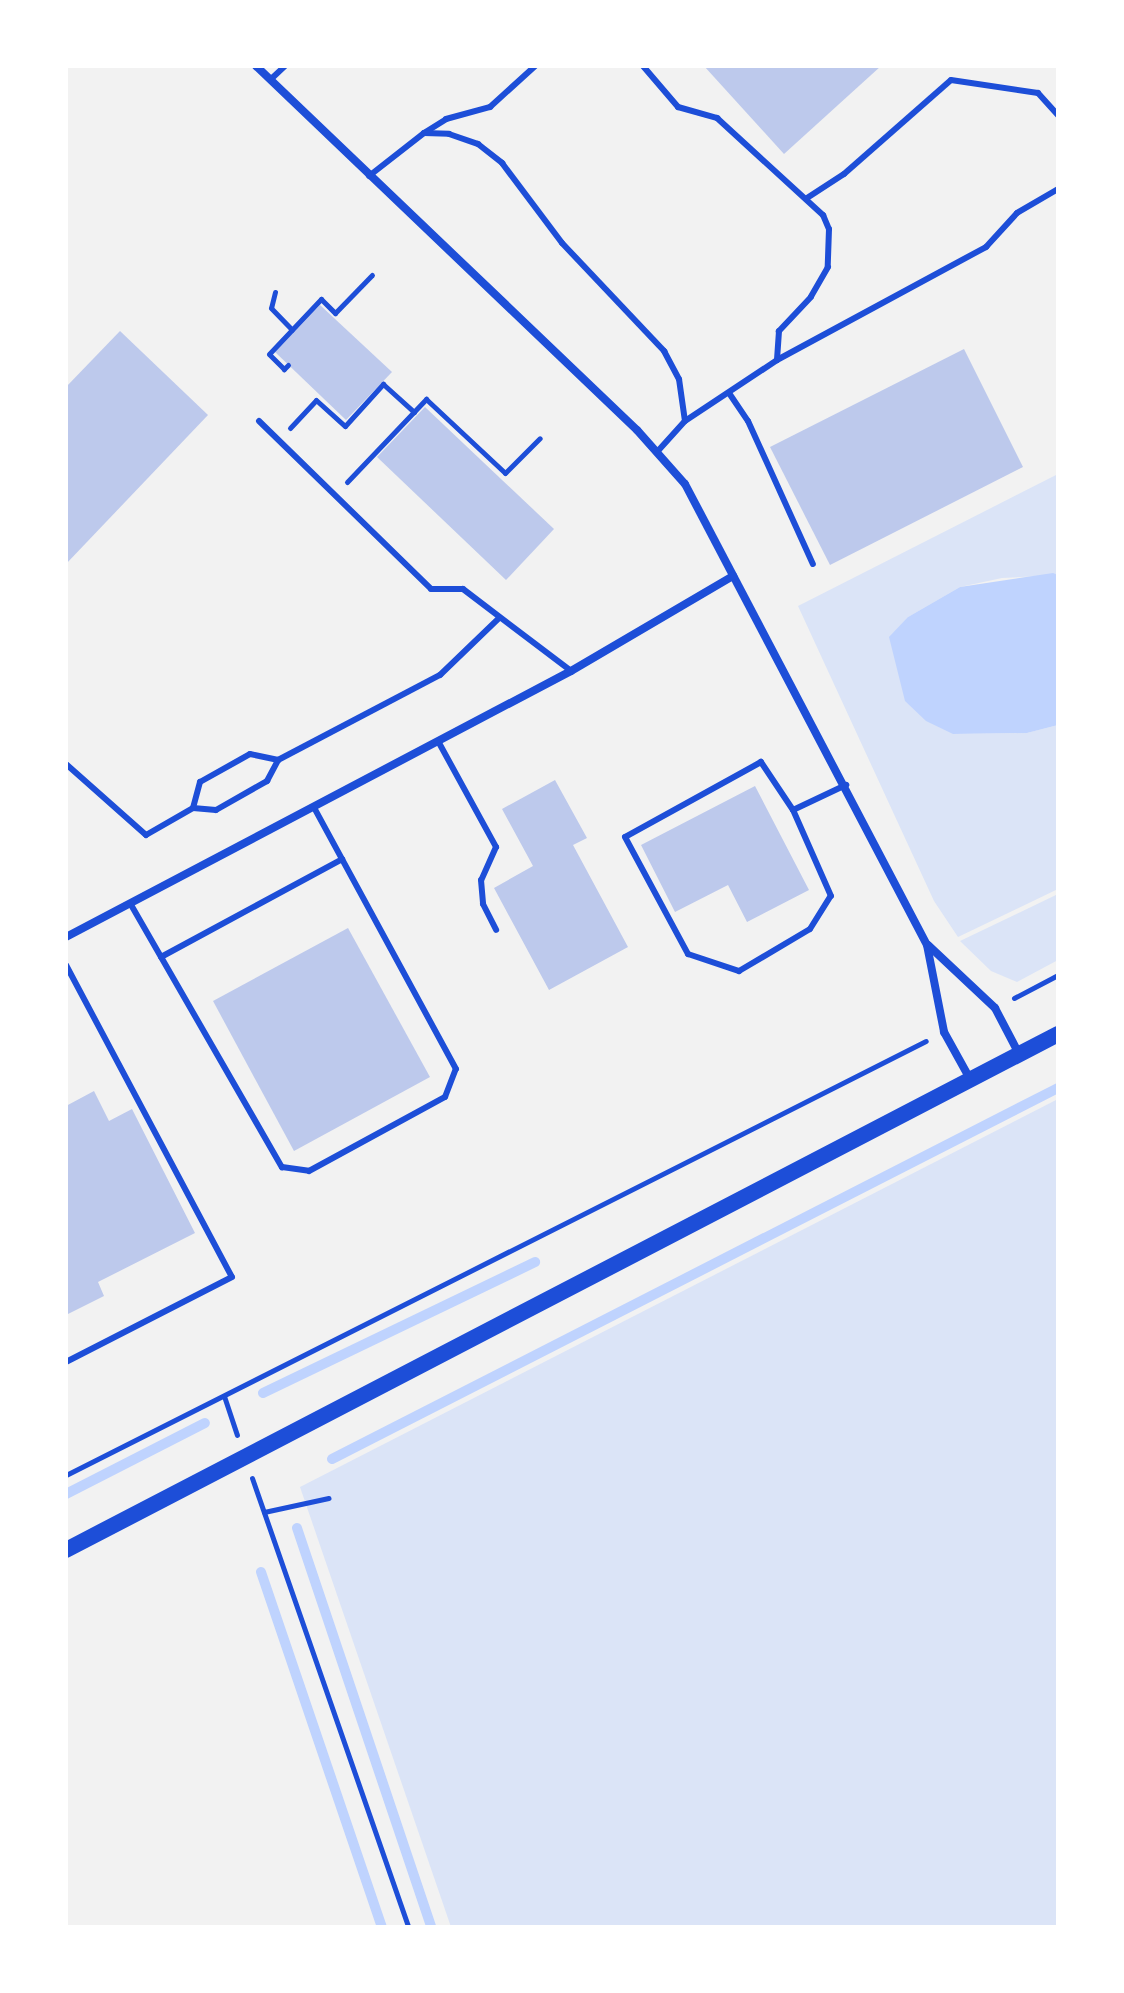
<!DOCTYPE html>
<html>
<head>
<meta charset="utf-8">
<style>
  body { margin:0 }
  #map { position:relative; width:1124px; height:1993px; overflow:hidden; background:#f2f2f2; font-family:"PT Sans Narrow",sans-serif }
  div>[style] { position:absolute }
  .green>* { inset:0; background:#dbe4f7 }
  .water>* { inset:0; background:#bfd3fe }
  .stream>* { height:10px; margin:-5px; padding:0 5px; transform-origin:5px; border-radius:5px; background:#bfd3fe }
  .building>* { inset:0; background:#bdc9ec }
  .path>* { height:5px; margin:-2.5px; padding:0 2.5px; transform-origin:2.5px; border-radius:2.5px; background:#1d4ed8 }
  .service>* { height:6px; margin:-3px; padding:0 3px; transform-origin:3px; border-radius:3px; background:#1d4ed8 }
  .minor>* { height:8px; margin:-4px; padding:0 4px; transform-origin:4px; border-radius:4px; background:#1d4ed8 }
  .secondary>* { height:16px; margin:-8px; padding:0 8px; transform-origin:8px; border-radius:8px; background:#1d4ed8 }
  span { translate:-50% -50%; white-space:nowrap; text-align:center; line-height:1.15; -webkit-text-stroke:8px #fff; paint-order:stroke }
  .frame { position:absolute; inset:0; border:68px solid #fff; pointer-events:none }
</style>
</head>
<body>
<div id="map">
  <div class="green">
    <i style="clip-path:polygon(1058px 474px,1058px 575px,1002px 578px,960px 587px,908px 617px,954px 734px,1027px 733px,1058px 725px,1058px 889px,958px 937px,934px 901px,798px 606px)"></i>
    <i style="clip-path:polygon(1058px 894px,1058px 960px,1017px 982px,991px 971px,960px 941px)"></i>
    <i style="clip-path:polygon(1058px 1099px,1058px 1927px,451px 1927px,300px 1487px)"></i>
  </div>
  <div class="water">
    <i style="clip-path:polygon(1053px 573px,1058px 575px,1058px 725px,1027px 733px,953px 734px,926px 721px,905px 701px,889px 637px,908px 617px,960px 587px)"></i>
  </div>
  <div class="stream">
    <i style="left:263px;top:1393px;width:302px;rotate:-25.7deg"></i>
    <i style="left:332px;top:1459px;width:815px;rotate:-27.07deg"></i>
    <i style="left:66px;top:1494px;width:156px;rotate:-27.1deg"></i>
    <i style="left:297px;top:1528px;width:421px;rotate:71.4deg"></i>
    <i style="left:261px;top:1572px;width:375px;rotate:71.2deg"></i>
  </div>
  <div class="building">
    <i style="clip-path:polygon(704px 66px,881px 66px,784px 154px)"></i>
    <i style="clip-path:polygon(320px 305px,392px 372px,346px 420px,275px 352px)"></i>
    <i style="clip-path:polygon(120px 331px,208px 415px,66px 564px,66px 387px)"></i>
    <i style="clip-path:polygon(964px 349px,1023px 467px,830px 565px,770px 447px)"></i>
    <i style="clip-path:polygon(425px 407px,554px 529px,506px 580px,377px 457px)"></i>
    <i style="clip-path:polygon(555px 780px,587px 838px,573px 845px,628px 947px,549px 990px,494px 888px,533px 866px,502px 809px)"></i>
    <i style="clip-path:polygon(755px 786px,809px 890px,747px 922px,728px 885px,675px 912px,641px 845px)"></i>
    <i style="clip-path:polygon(348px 928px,430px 1077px,294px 1151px,213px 1001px)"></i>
    <i style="clip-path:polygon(94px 1091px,109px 1121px,132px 1109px,195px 1233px,98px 1282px,104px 1296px,66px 1315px,66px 1106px)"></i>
  </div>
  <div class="path">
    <i style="left:275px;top:292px;width:16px;rotate:104deg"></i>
    <i style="left:271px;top:308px;width:30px;rotate:46deg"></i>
    <i style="left:288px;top:365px;width:6px;rotate:135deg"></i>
    <i style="left:284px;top:369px;width:21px;rotate:-135deg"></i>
    <i style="left:269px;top:354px;width:76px;rotate:-46.6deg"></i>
    <i style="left:321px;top:299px;width:20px;rotate:45deg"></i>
    <i style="left:335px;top:313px;width:53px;rotate:-45.8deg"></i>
    <i style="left:290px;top:428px;width:38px;rotate:-47deg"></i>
    <i style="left:316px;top:400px;width:39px;rotate:42deg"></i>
    <i style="left:345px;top:426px;width:57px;rotate:-47.9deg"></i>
    <i style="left:383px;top:384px;width:42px;rotate:42.1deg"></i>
    <i style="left:347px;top:482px;width:115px;rotate:-46.4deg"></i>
    <i style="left:426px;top:399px;width:108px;rotate:43.1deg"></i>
    <i style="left:505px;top:473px;width:49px;rotate:-45deg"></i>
    <i style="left:1014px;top:998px;width:50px;rotate:-27.6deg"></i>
    <i style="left:224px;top:1396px;width:41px;rotate:71.6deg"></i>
    <i style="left:66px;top:1475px;width:963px;rotate:-26.78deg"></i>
    <i style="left:252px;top:1478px;width:475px;rotate:70.8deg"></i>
    <i style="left:264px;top:1512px;width:66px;rotate:-12.2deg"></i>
  </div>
  <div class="service">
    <i style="left:643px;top:66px;width:54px;rotate:49.5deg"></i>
    <i style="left:678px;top:107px;width:41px;rotate:15.8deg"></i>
    <i style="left:717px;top:118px;width:144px;rotate:42.5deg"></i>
    <i style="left:823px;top:215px;width:15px;rotate:67deg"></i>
    <i style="left:829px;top:229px;width:38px;rotate:92deg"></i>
    <i style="left:828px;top:267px;width:34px;rotate:120deg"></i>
    <i style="left:811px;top:297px;width:47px;rotate:133.3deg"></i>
    <i style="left:779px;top:331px;width:29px;rotate:94deg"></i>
    <i style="left:270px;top:80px;width:21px;rotate:-43deg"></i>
    <i style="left:424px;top:133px;width:26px;rotate:-32deg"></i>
    <i style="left:446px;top:119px;width:46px;rotate:-15.3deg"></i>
    <i style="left:490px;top:107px;width:61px;rotate:-42.3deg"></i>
    <i style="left:369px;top:176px;width:70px;rotate:-38deg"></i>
    <i style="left:424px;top:133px;width:25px;rotate:2deg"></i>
    <i style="left:449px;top:134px;width:31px;rotate:19deg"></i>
    <i style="left:478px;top:144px;width:31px;rotate:38deg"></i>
    <i style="left:502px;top:163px;width:100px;rotate:53.1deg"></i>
    <i style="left:562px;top:243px;width:149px;rotate:46.6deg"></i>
    <i style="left:664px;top:351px;width:32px;rotate:62deg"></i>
    <i style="left:679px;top:379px;width:42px;rotate:81.9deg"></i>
    <i style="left:807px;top:198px;width:44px;rotate:-33deg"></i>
    <i style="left:844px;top:174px;width:142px;rotate:-41.3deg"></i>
    <i style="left:951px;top:80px;width:88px;rotate:8.5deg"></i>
    <i style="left:1038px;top:93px;width:30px;rotate:48deg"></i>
    <i style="left:729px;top:393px;width:34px;rotate:56deg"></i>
    <i style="left:748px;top:421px;width:157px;rotate:65.6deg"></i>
    <i style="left:259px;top:421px;width:240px;rotate:44.3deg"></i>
    <i style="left:431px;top:589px;width:32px"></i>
    <i style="left:463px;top:589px;width:136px;rotate:37.2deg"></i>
    <i style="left:657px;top:452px;width:42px;rotate:-47.9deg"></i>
    <i style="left:685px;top:421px;width:110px;rotate:-33.5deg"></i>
    <i style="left:777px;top:360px;width:238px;rotate:-28.4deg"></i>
    <i style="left:986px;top:247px;width:46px;rotate:-47.6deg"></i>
    <i style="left:1017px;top:213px;width:48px;rotate:-30.3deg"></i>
    <i style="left:438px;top:741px;width:121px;rotate:61.3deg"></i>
    <i style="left:496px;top:847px;width:36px;rotate:114deg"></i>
    <i style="left:481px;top:880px;width:24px;rotate:85deg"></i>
    <i style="left:483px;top:904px;width:29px;rotate:63deg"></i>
    <i style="left:66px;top:764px;width:107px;rotate:41.6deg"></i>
    <i style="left:146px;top:835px;width:54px;rotate:-29.9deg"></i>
    <i style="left:193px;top:808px;width:23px;rotate:5deg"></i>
    <i style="left:216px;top:810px;width:59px;rotate:-29.6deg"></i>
    <i style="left:267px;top:781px;width:24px;rotate:-62deg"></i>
    <i style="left:278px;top:760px;width:183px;rotate:-27.7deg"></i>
    <i style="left:440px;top:675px;width:82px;rotate:-44deg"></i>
    <i style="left:193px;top:808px;width:27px;rotate:-75deg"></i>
    <i style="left:200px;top:782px;width:57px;rotate:-29.2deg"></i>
    <i style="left:250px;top:754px;width:29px;rotate:12deg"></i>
    <i style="left:793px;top:810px;width:58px;rotate:-123.7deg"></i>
    <i style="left:761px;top:762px;width:155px;rotate:151.1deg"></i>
    <i style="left:625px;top:837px;width:133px;rotate:61.7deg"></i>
    <i style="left:688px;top:954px;width:54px;rotate:18.4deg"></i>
    <i style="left:739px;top:971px;width:82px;rotate:-30.6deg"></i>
    <i style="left:810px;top:929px;width:39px;rotate:-58deg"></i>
    <i style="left:831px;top:896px;width:94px;rotate:-113.8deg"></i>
    <i style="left:793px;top:810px;width:59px;rotate:-25.3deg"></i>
    <i style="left:130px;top:903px;width:305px;rotate:60.1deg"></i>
    <i style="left:282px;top:1167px;width:27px;rotate:8deg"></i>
    <i style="left:309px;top:1171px;width:155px;rotate:-28.6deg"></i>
    <i style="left:445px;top:1097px;width:30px;rotate:-69deg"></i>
    <i style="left:456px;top:1069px;width:298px;rotate:-118.5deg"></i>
    <i style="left:161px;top:957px;width:206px;rotate:-28.4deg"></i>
    <i style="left:66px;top:965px;width:353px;rotate:62deg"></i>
    <i style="left:232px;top:1277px;width:186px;rotate:152.9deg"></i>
  </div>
  <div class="minor">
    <i style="left:256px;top:66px;width:527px;rotate:43.69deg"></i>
    <i style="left:637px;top:430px;width:72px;rotate:48.4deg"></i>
    <i style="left:685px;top:484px;width:521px;rotate:62.3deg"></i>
    <i style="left:927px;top:945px;width:89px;rotate:78.9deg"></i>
    <i style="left:944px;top:1032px;width:54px;rotate:61deg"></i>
    <i style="left:66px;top:937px;width:571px;rotate:-27.78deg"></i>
    <i style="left:571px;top:671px;width:188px;rotate:-30.4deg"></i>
    <i style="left:928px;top:945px;width:92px;rotate:43.2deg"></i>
    <i style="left:995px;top:1008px;width:52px;rotate:62.4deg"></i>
  </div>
  <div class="secondary">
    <i style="left:66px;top:1550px;width:1118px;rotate:-27.48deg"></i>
  </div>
  <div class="frame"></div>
</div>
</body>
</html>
